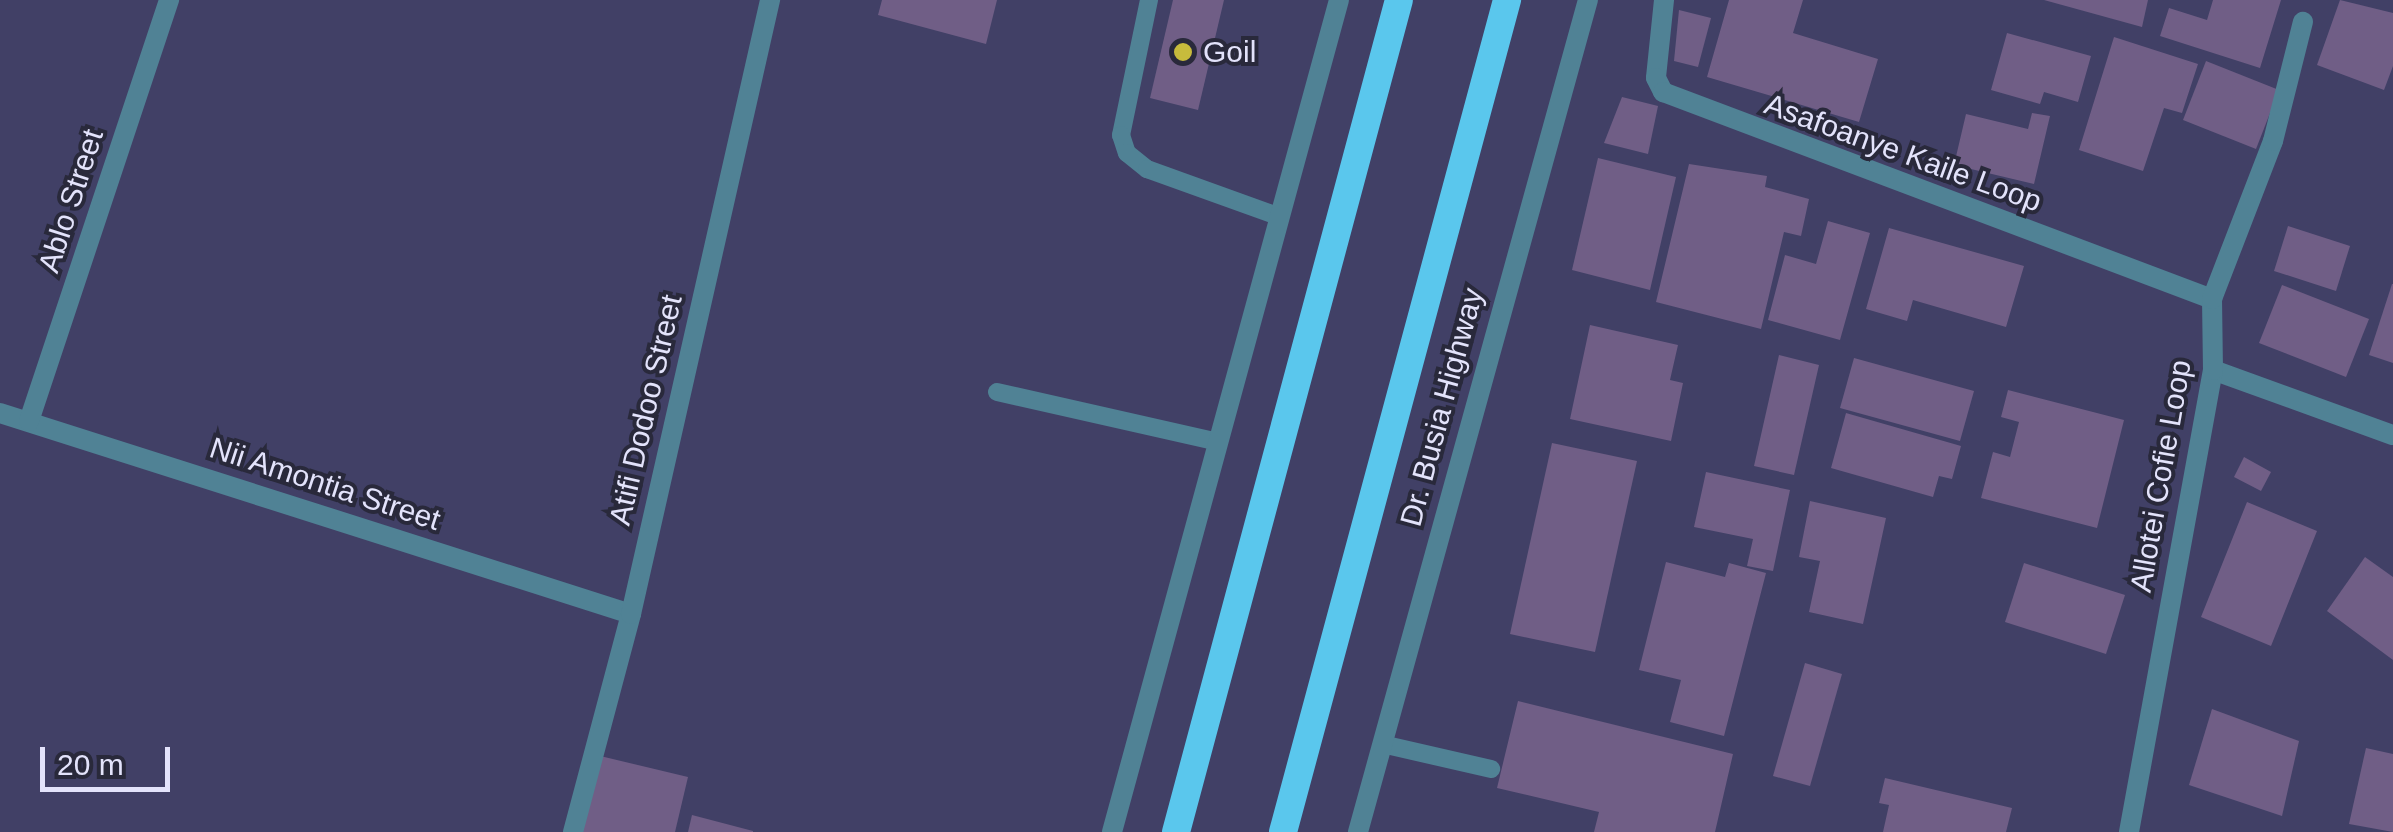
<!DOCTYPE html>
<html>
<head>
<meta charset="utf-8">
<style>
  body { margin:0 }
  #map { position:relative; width:2393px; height:832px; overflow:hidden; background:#414066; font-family:Arial,sans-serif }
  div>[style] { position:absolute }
  .building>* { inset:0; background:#705e86 }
  .service>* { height:18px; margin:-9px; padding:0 9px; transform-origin:9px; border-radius:9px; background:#508295 }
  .minor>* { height:20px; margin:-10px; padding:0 10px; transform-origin:10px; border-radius:10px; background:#508295 }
  .tertiary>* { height:20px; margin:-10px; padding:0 10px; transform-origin:10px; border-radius:10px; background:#508295 }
  .trunk>* { height:28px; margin:-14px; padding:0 14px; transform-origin:14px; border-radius:14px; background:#5ac7ed }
  .dots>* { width:28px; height:28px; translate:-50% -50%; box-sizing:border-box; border:5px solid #29293b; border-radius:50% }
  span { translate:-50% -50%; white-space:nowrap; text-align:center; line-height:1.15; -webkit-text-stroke:8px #29293b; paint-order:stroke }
  .poi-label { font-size:30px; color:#e3e3fb }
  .left { translate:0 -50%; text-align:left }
  .street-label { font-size:30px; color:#e3e3fb }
  .scale { position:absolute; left:40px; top:747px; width:130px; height:45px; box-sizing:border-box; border:5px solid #e3e3fb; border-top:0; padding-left:12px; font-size:30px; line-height:35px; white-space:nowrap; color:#e3e3fb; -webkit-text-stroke:8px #29293b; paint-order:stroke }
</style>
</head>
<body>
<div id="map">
  <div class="building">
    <i style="clip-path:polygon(882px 0,997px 0,986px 44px,878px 15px)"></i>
    <i style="clip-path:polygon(1173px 0,1224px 0,1198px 110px,1150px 98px)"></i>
    <i style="clip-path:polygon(1729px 0,1803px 0,1793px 33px,1878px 59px,1859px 122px,1707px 77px)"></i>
    <i style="clip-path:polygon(2044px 0,2148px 0,2142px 27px)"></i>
    <i style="clip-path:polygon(2213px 0,2281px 0,2260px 68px,2160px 36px,2169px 8px,2207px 20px)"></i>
    <i style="clip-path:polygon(2340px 0,2393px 13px,2393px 66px,2384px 90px,2317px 65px)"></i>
    <i style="clip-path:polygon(1679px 10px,1711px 18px,1698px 67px,1674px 61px)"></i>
    <i style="clip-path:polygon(2007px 33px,2091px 56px,2078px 102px,2044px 92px,2040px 104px,1991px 90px)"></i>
    <i style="clip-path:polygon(2114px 37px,2198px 64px,2182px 113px,2164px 108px,2143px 171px,2079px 150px)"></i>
    <i style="clip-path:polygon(2206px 61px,2279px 90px,2256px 149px,2183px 120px)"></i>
    <i style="clip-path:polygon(1622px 97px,1658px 106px,1648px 154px,1604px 143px)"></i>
    <i style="clip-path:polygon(2032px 113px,2050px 116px,2034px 184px,1954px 165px,1966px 114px,2028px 129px)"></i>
    <i style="clip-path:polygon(1598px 158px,1676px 177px,1650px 290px,1572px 270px)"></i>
    <i style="clip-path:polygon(1689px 164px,1767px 176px,1765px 187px,1809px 199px,1801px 236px,1784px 232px,1761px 329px,1656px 302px)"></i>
    <i style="clip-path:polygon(1828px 221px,1870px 233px,1840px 340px,1768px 320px,1785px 255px,1816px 264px)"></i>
    <i style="clip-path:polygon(2288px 226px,2350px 246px,2336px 291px,2274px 271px)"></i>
    <i style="clip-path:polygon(1889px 228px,2024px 266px,2006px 327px,1913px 300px,1907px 321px,1866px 309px)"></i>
    <i style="clip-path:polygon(2392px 284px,2393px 284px,2393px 363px,2369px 355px)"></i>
    <i style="clip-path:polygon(2282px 285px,2369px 319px,2346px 377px,2259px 343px)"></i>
    <i style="clip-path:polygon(1590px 325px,1678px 345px,1670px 380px,1683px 383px,1671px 441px,1570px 419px)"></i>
    <i style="clip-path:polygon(1779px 355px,1819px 365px,1794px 475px,1754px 466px)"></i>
    <i style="clip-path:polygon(1854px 358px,1974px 391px,1960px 441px,1840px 408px)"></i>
    <i style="clip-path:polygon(2008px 390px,2124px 420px,2097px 528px,1981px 498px,1993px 452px,2010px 457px,2019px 422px,2001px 417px)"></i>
    <i style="clip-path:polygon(1846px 413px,1961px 446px,1952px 479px,1939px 476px,1933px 497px,1831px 468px)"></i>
    <i style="clip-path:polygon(1552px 443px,1637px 461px,1595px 652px,1510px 634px)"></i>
    <i style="clip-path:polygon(2244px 457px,2271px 472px,2261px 491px,2234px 477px)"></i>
    <i style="clip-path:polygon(1706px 472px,1790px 490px,1773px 571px,1747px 566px,1753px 539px,1694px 527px)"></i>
    <i style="clip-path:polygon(1810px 501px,1886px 518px,1863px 624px,1809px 612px,1820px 561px,1799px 557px)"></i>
    <i style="clip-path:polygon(2247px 502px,2317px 531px,2271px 646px,2201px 617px)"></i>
    <i style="clip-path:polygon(2365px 557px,2393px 577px,2393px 660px,2327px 611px)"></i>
    <i style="clip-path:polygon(1666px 562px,1725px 577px,1729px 563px,1766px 573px,1724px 736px,1670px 722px,1681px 680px,1639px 670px)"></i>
    <i style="clip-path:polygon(2024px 563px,2125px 595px,2106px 654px,2005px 622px)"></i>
    <i style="clip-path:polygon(1805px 663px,1842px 674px,1810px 786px,1773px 776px)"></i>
    <i style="clip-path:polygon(1518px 701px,1733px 754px,1715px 832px,1594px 832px,1599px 812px,1497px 788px)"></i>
    <i style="clip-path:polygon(2212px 709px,2299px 741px,2282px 816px,2189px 785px)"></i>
    <i style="clip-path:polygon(2366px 748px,2393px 754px,2393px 832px,2349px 824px)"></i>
    <i style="clip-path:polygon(596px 755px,688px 777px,675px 832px,579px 832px)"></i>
    <i style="clip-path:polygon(1885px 778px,2012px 808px,2006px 832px,1883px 832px,1889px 805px,1879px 803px)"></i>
    <i style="clip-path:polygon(692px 815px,753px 831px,753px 832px,688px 832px)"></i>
  </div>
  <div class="service">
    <i style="left:1149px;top:0;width:138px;rotate:101.7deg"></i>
    <i style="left:1121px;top:135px;width:19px;rotate:72deg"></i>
    <i style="left:1127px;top:153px;width:26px;rotate:39deg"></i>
    <i style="left:1147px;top:169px;width:141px;rotate:19.8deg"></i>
    <i style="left:997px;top:392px;width:227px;rotate:12.7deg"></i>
    <i style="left:1382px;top:744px;width:112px;rotate:12.9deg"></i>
  </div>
  <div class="minor">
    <i style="left:1664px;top:0;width:78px;rotate:95.9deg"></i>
    <i style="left:1656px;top:78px;width:16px;rotate:63deg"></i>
    <i style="left:1663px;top:92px;width:587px;rotate:20.66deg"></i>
    <i style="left:2213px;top:370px;width:191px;rotate:19.9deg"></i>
    <i style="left:0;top:413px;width:662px;rotate:17.67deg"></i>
    <i style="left:29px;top:421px;width:444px;rotate:-71.6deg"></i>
    <i style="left:573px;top:832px;width:226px;rotate:-75.1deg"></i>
    <i style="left:631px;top:614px;width:630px;rotate:-77.24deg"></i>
    <i style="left:2129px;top:832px;width:470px;rotate:-79.7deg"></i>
    <i style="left:2213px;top:370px;width:71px;rotate:-90.8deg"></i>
    <i style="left:2212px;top:299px;width:169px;rotate:-68.9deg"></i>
    <i style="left:2273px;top:141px;width:123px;rotate:-75.9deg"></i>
  </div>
  <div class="tertiary">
    <i style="left:1112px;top:832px;width:862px;rotate:-74.74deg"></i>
    <i style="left:1358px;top:832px;width:863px;rotate:-74.55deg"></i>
  </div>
  <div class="trunk">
    <i style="left:1176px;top:832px;width:861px;rotate:-75deg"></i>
    <i style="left:1283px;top:832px;width:862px;rotate:-74.93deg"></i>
  </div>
  <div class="dots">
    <i style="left:1183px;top:52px;background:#c7bb3c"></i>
  </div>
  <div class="poi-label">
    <span class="left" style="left:1203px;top:52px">Goil</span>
  </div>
  <div class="street-label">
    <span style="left:1903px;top:153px;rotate:20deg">Asafoanye Kaile Loop</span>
    <span style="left:71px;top:201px;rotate:-72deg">Ablo Street</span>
    <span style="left:1442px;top:407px;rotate:-75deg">Dr. Busia Highway</span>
    <span style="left:646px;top:410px;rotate:-77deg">Atifi Dodoo Street</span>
    <span style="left:2161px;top:476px;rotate:-80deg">Allotei Cofie Loop</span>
    <span style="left:325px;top:484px;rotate:18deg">Nii Amontia Street</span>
  </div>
  <div class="scale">20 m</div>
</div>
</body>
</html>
